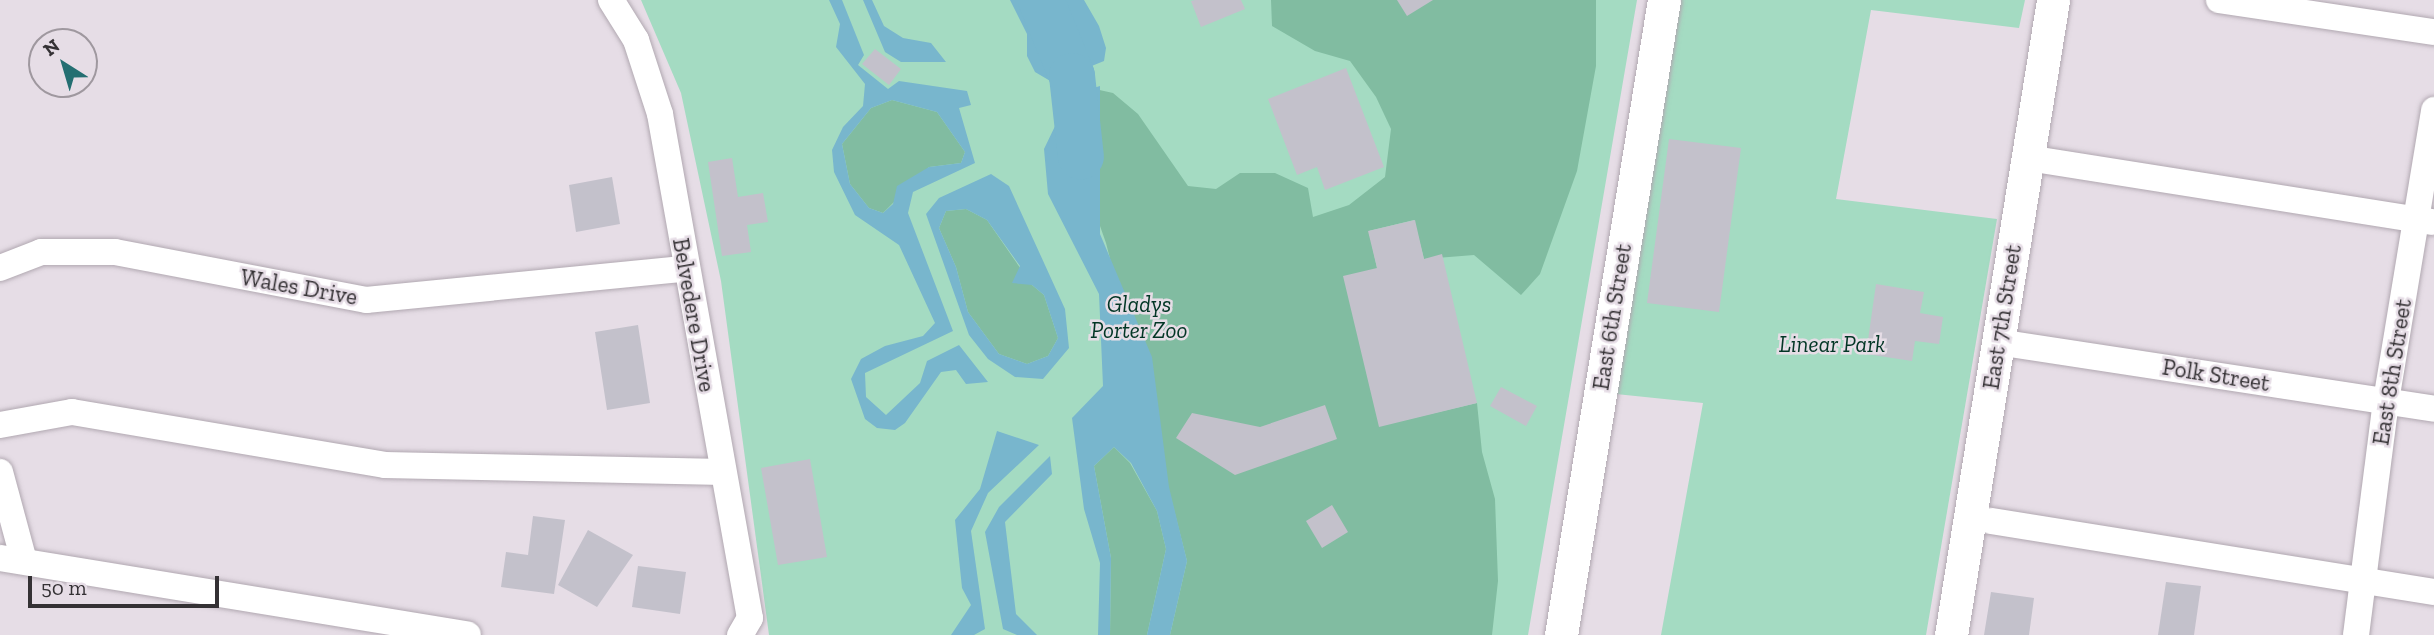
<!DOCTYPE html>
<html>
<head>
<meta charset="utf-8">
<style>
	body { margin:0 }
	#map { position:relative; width:2434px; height:635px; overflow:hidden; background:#e6dde6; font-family:"Zilla Slab",serif }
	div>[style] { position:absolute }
	.green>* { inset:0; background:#a4dbc2 }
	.forest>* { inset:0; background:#81bca1 }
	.water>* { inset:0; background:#78b6cd }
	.river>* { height:46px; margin:-23px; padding:0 23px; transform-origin:23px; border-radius:23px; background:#78b6cd }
	.building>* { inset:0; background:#c3c1cb }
	.roads { filter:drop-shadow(0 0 2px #b1a8b1) drop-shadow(0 0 2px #b1a8b1) }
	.minor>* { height:26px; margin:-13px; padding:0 13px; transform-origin:13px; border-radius:13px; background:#fff }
	.major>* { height:33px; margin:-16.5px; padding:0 16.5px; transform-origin:16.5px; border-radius:16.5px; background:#fff }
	span { translate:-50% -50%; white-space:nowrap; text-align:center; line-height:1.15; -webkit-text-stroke:5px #e6dde6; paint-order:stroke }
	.street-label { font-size:23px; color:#343134 }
	.park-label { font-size:23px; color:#023625; font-style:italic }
	.north { position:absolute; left:28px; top:28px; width:70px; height:70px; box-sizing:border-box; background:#e6dde6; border:2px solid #9f989f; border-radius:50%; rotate:323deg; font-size:19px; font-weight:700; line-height:28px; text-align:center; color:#343134 }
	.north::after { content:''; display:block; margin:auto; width:24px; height:32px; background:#246f72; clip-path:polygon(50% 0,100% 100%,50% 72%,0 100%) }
	.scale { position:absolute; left:28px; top:576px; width:191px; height:32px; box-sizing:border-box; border:4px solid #343134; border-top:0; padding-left:9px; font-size:21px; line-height:24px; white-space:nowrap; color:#343134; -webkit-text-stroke:5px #e6dde6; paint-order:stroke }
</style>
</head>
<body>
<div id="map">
	<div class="green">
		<i style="clip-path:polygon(641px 0,1637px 0,1528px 635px,769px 635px,721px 281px,681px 93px)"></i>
		<i style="clip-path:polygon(1681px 0,2025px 0,2019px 28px,1871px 10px,1836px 199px,1997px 219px,1926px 635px,1661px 635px,1703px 403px,1616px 394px)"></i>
	</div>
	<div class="forest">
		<i style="clip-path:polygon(1271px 0,1596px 0,1596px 66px,1577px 171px,1540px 274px,1521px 295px,1474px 255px,1424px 259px,1414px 220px,1369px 231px,1377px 268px,1379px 426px,1477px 403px,1482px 452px,1495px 499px,1498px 581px,1492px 635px,1170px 635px,1187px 561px,1106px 243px,1087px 189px,1057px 144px,1062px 105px,1095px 89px,1113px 93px,1138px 114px,1188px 186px,1216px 189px,1240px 173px,1275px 173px,1308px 188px,1313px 217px,1349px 205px,1385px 177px,1391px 129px,1376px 97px,1350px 61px,1315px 51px,1272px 26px)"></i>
		<i style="clip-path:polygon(892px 100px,937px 112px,965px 152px,961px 163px,929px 167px,883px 213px,869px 208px,850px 184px,842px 144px,871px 108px)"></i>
		<i style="clip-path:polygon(966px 209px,987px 220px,1032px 285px,1044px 295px,1058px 338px,1048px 356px,1027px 364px,999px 354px,968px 312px,956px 267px,939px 228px,946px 211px)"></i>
		<i style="clip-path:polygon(1114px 447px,1130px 463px,1157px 511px,1166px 549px,1147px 635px,1110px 635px,1111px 558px,1094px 466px)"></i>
	</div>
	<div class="water">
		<i style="clip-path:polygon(evenodd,829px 0,842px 0,864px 55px,858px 65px,888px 89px,899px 81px,967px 91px,971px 105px,959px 108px,975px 163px,913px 192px,908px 213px,953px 331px,865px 373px,866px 397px,886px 415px,920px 383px,927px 361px,959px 345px,988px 382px,966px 384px,956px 370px,941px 372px,905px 423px,895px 430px,877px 428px,865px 419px,851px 379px,861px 359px,885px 346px,923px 336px,935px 323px,899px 245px,855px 215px,834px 172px,832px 150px,843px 127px,863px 106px,865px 84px,836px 47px,840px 24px,829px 0,892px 100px,937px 112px,965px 152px,961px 163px,929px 167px,897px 186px,893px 204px,883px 213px,869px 208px,850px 184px,842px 144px,871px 108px,892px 100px)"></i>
		<i style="clip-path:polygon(863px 0,872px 0,884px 26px,903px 38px,931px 43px,946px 62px,901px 62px,885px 52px)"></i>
		<i style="clip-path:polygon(1010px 0,1084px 0,1099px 26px,1106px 48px,1104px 61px,1052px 82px,1035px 72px,1027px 56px,1027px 34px)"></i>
		<i style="clip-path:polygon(1100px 86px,1100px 234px,1152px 357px,1169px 487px,1187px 561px,1170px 635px,1147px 635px,1166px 549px,1157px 511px,1131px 463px,1114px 447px,1094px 466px,1111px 558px,1110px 635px,1098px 635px,1100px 563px,1084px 509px,1072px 418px,1103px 386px,1099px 294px,1048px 194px,1044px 149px,1070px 95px)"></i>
		<i style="clip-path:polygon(evenodd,991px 174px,1009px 186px,1065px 309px,1069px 348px,1043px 379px,1015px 377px,988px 359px,969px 335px,926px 214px,939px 198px,991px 174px,966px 209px,987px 220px,1020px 266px,1012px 283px,1032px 285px,1044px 295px,1058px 338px,1048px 356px,1027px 364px,999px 354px,968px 312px,956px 267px,939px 228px,946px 211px,966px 209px)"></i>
		<i style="clip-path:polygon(997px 431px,1039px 445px,988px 493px,971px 531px,985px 629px,974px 635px,951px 635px,971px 605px,962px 588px,955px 520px,980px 489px)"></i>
		<i style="clip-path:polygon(1050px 456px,1052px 474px,1005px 522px,1016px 614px,1037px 635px,1017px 635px,1003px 629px,985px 532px,999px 507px)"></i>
	</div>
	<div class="river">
		<i style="left:1041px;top:0;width:82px;rotate:67.8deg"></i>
		<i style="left:1072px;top:76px;width:81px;rotate:83.7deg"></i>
	</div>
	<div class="building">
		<i style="clip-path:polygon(1195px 0,1241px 0,1245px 9px,1201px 27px,1191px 1px)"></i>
		<i style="clip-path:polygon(1397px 0,1433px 0,1407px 16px)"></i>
		<i style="clip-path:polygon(875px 49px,901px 69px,889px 85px,862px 64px)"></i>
		<i style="clip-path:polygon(1346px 68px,1384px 167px,1325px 190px,1317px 167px,1297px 175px,1268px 99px)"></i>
		<i style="clip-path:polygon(1669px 139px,1741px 148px,1719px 312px,1647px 303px)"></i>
		<i style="clip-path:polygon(732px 158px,738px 197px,763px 193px,768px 222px,747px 225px,751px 252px,722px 256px,708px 162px)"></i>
		<i style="clip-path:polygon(612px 177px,620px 224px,576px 232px,569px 185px)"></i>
		<i style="clip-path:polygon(1415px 220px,1424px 259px,1442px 254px,1477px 403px,1379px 427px,1343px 276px,1377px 268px,1368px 231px)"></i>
		<i style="clip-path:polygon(1876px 284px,1924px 292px,1920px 313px,1943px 317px,1939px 344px,1915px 341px,1912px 361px,1866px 354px)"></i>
		<i style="clip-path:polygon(638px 325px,650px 403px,607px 410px,595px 332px)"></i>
		<i style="clip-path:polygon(1501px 387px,1537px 406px,1526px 426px,1490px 406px)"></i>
		<i style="clip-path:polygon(1325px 405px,1337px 439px,1235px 475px,1176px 438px,1192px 413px,1260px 427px)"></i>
		<i style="clip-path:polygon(810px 459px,827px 557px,778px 565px,761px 468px)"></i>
		<i style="clip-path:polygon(1332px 505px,1348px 532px,1322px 548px,1306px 521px)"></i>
		<i style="clip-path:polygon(533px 516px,565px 520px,554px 594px,501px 587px,506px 552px,528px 555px)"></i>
		<i style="clip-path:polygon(588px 530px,633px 555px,597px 607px,558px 585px)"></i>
		<i style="clip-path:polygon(638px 566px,686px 572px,680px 614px,632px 607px)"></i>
		<i style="clip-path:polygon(2166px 582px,2201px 586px,2194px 635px,2158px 635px)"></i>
		<i style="clip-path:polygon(1991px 592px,2034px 598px,2029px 635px,1984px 635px)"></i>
	</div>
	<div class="roads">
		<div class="minor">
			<i style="left:611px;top:0;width:47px;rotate:58deg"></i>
			<i style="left:636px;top:40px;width:78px;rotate:72deg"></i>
			<i style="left:660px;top:114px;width:512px;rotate:79.88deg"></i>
			<i style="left:750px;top:618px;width:20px;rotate:120deg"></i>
			<i style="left:2219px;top:0;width:217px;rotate:8.5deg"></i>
			<i style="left:2028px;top:158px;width:409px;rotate:9deg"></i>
			<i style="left:0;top:268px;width:44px;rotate:-21.3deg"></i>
			<i style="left:41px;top:252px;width:74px"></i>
			<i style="left:115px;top:252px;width:256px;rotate:10.8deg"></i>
			<i style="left:366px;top:300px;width:321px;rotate:-5.6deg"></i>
			<i style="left:1998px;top:342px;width:441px;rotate:8.7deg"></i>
			<i style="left:0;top:425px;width:73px;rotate:-10.2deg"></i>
			<i style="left:72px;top:412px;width:317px;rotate:9.6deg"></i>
			<i style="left:385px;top:465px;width:338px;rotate:1.2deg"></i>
			<i style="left:0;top:472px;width:92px;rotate:74.9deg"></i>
			<i style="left:1991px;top:521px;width:449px;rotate:9.1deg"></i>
			<i style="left:0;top:558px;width:474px;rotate:9.3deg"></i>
			<i style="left:2356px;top:635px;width:236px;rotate:-82.7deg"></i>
			<i style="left:2386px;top:401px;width:295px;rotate:-80.6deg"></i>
		</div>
		<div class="major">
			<i style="left:1561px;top:635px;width:643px;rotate:-80.79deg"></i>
			<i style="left:1951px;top:635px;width:643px;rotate:-80.87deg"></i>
		</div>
	</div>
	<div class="street-label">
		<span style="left:299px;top:287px;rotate:10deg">Wales Drive</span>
		<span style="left:694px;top:315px;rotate:80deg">Belvedere Drive</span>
		<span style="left:1612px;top:317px;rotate:-81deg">East 6th Street</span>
		<span style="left:2002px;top:317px;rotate:-81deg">East 7th Street</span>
		<span style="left:2392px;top:372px;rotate:-81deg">East 8th Street</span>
		<span style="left:2216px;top:375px;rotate:9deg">Polk Street</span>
	</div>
	<div class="park-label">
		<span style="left:1139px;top:317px">Gladys<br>Porter Zoo</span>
		<span style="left:1832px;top:344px">Linear Park</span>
	</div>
	<div class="north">N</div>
	<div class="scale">50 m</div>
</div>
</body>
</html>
